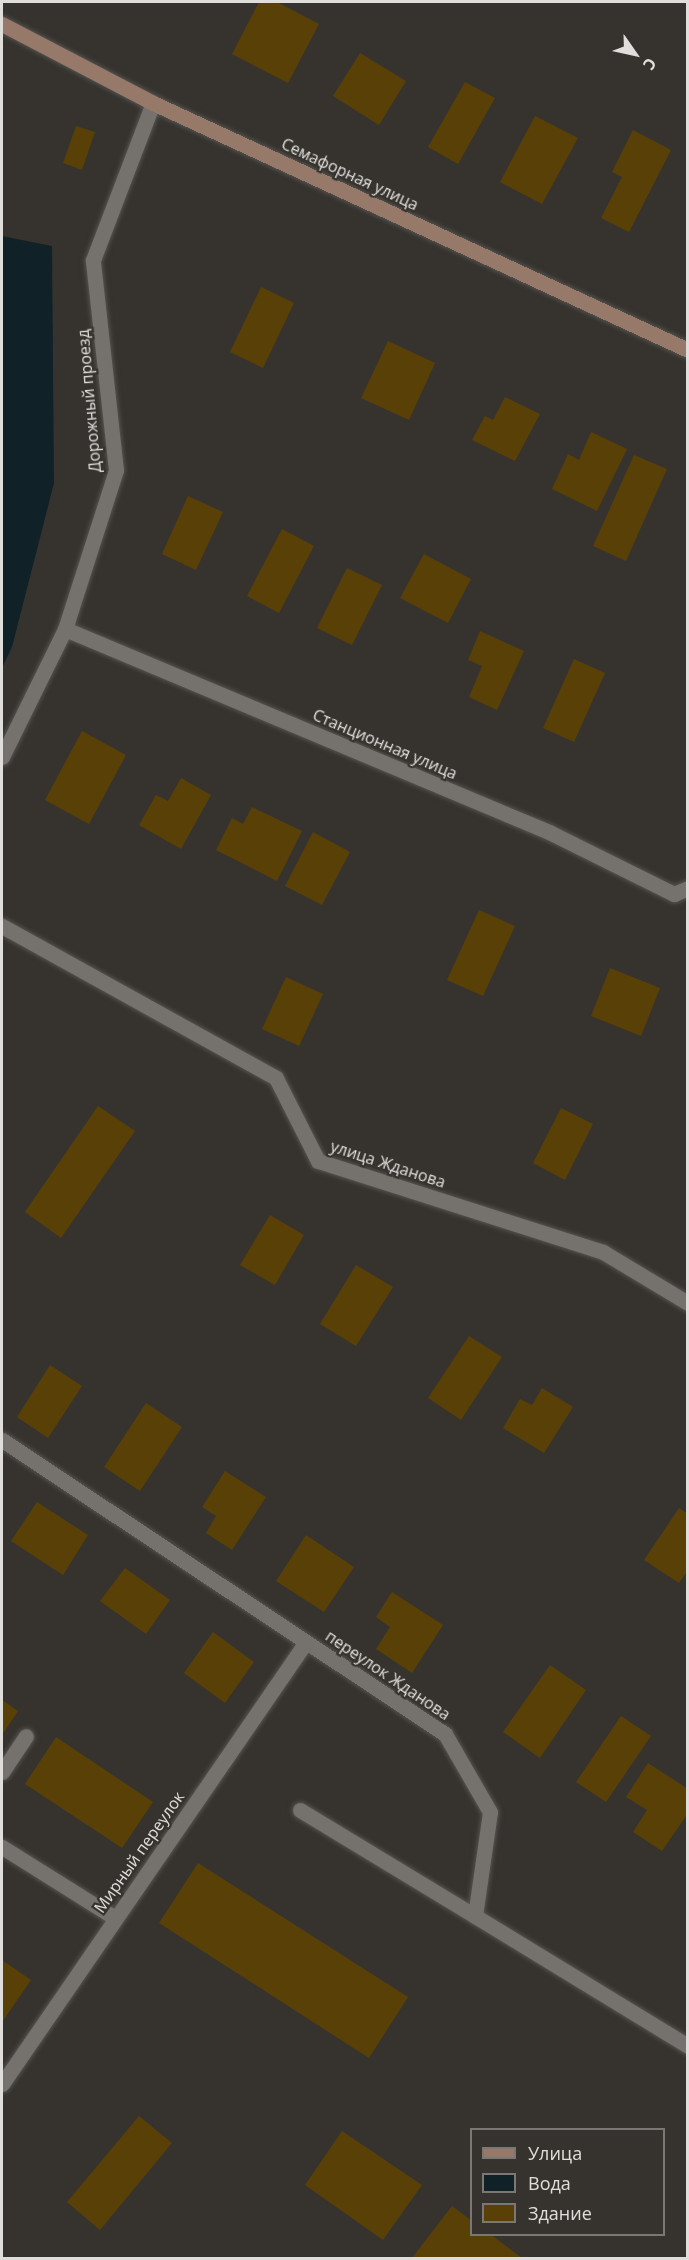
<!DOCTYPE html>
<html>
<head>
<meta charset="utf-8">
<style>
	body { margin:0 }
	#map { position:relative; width:689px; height:2260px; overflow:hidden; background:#36332f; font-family:"Open Sans",sans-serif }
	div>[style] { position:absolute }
	.water>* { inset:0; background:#112128 }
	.building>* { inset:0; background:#594007 }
	.roads { filter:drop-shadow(0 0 2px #54524e) drop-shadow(0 0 2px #54524e) }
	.lane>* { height:15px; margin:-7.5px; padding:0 7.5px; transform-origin:7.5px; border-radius:7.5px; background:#75726d }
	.street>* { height:15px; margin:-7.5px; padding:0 7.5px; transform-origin:7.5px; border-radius:7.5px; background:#75726d }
	.secondary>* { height:15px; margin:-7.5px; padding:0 7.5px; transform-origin:7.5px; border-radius:7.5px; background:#97796a }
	span { translate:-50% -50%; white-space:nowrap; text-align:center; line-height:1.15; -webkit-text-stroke:4.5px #36332f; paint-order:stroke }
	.street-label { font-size:16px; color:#e0dedb }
	.frame { position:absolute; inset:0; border:3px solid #e0dedb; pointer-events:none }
	.legend { position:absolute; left:470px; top:2128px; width:195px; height:108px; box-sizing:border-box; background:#36332f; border:2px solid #7a7774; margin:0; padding:8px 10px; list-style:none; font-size:18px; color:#e0dedb }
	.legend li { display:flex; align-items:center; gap:12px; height:30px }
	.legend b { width:30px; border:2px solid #7a7774 }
	.north { position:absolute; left:605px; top:24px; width:60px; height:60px; -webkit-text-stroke:4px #36332f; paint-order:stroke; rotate:124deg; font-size:16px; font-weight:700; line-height:24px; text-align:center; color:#e0dedb }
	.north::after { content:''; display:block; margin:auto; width:21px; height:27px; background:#e0dedb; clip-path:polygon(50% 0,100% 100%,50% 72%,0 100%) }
</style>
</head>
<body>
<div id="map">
	<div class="water">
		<i style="clip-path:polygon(2px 236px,52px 246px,54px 483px,12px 647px,2px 668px)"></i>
	</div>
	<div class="building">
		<i style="clip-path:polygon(259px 2px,277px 2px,319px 24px,288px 83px,232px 54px)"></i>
		<i style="clip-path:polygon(360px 53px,406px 81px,379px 125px,333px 96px)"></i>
		<i style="clip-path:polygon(465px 82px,495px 98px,458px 164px,428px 147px)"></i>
		<i style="clip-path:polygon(535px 116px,578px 138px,542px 204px,500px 182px)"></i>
		<i style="clip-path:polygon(76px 126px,95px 132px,82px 170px,63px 163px)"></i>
		<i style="clip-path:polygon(633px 130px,671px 150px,629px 232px,601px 218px,622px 177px,612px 172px)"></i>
		<i style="clip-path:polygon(261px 287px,294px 303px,263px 368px,230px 352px)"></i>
		<i style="clip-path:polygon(388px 341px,435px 363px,409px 420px,361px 398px)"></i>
		<i style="clip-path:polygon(505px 397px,540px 414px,515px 461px,472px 440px,485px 416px,493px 420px)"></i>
		<i style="clip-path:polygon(591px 432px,627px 449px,597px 511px,552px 489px,568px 454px,579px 460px)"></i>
		<i style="clip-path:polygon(634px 455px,667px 469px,626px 561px,593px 546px)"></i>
		<i style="clip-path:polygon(188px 496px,223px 512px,196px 570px,162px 554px)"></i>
		<i style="clip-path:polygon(282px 529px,314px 546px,279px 613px,247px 596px)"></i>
		<i style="clip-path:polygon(424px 554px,471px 579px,448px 623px,400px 598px)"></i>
		<i style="clip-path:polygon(347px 568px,382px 585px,352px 645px,317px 628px)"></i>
		<i style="clip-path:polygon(480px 631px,524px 651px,497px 710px,469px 697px,482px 666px,468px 660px)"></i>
		<i style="clip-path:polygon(574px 659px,605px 673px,574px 742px,543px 728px)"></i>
		<i style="clip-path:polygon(82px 731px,126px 755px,89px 824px,45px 800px)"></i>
		<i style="clip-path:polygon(181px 778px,211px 795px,181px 849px,139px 825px,156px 795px,168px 801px)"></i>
		<i style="clip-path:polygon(252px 807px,302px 831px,277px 881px,216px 850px,232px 818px,243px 824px)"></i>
		<i style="clip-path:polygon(313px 832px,350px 852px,322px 905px,285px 886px)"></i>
		<i style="clip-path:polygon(479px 910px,515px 926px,483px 996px,447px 980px)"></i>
		<i style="clip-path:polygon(610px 968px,660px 988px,641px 1036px,591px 1016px)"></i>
		<i style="clip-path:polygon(286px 977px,323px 994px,299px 1046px,262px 1029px)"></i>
		<i style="clip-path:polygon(98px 1106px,135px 1131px,61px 1238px,25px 1212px)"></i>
		<i style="clip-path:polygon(561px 1108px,593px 1124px,565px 1180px,533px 1163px)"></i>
		<i style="clip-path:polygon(270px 1215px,304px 1235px,275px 1285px,240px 1265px)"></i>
		<i style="clip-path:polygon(356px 1265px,393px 1287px,356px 1346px,320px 1324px)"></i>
		<i style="clip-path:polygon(469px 1336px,502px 1357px,461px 1420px,428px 1398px)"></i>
		<i style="clip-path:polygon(50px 1365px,82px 1386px,48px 1438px,17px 1417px)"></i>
		<i style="clip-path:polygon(542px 1388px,573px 1407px,544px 1453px,503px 1428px,520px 1399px,532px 1405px)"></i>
		<i style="clip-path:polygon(146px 1403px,182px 1427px,140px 1491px,104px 1467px)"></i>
		<i style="clip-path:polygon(225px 1471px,266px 1497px,232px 1550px,206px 1533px,216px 1516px,202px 1507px)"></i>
		<i style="clip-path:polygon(37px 1502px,88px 1535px,63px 1575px,11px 1541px)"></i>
		<i style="clip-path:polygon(679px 1508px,688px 1514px,688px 1570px,679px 1583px,644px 1560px)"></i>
		<i style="clip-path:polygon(306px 1535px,354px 1567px,324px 1612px,276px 1581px)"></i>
		<i style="clip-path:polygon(125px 1568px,170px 1600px,146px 1634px,100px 1601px)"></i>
		<i style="clip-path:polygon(392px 1592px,443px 1625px,412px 1673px,376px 1649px,390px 1627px,376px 1617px)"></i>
		<i style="clip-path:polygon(213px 1632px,254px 1662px,225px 1703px,184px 1673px)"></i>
		<i style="clip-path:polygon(550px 1665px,586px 1690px,540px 1758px,503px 1732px)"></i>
		<i style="clip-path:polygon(2px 1700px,18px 1711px,2px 1735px)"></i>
		<i style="clip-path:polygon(621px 1716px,651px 1736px,606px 1802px,576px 1782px)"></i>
		<i style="clip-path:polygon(56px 1737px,153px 1802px,122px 1848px,25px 1784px)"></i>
		<i style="clip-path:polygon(648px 1763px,688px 1789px,688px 1813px,662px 1851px,633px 1832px,647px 1810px,626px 1797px)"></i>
		<i style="clip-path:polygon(198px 1863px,408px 1997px,369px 2058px,159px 1923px)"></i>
		<i style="clip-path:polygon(2px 1960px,31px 1980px,2px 2022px)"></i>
		<i style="clip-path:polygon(139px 2116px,172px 2143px,100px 2230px,67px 2202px)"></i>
		<i style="clip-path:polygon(342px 2131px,422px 2185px,383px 2240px,305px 2185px)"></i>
		<i style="clip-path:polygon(452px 2206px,472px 2221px,472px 2234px,490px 2234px,522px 2258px,412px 2258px)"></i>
	</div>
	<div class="roads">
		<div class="lane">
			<i style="left:300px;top:1810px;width:205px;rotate:31.2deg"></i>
		</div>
		<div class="street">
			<i style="left:65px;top:629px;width:525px;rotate:22.75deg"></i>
			<i style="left:549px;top:832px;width:140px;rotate:26.4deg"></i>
			<i style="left:674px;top:894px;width:15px;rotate:-23deg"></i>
			<i style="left:2px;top:757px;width:143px;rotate:-63.8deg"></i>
			<i style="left:65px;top:629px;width:167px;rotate:-72.2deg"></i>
			<i style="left:116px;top:470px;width:211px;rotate:-96.3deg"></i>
			<i style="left:93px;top:260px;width:168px;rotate:-69.1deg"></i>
			<i style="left:2px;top:926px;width:313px;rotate:29deg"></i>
			<i style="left:276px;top:1078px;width:93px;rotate:63.2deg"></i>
			<i style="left:318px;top:1161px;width:299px;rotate:17.7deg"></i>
			<i style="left:603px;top:1252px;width:99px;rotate:31deg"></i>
			<i style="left:2px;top:1440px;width:532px;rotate:33.57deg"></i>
			<i style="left:445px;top:1734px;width:90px;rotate:60deg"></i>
			<i style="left:490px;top:1812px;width:105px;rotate:98.2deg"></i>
			<i style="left:475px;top:1916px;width:250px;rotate:31.4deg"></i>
			<i style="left:2px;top:1772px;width:43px;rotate:-56.3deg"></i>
			<i style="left:2px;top:1847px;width:133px;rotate:32.1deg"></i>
			<i style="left:2px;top:2084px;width:536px;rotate:-55.48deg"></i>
		</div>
		<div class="secondary">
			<i style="left:2px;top:24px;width:170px;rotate:27.6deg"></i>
			<i style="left:153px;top:103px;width:589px;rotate:24.78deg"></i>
		</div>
	</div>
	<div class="street-label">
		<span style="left:350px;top:174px;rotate:25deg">Семафорная улица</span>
		<span style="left:89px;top:401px;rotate:-95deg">Дорожный проезд</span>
		<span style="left:385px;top:744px;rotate:23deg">Станционная улица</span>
		<span style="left:388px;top:1164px;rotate:18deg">улица Жданова</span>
		<span style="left:388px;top:1675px;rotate:34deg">переулок Жданова</span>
		<span style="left:139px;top:1852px;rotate:-55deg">Мирный переулок</span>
	</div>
	<div class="frame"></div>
	<ul class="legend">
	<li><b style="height:8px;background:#97796a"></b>Улица</li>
	<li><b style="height:16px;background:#112128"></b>Вода</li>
	<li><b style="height:16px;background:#594007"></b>Здание</li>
	</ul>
	<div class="north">С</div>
</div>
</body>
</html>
